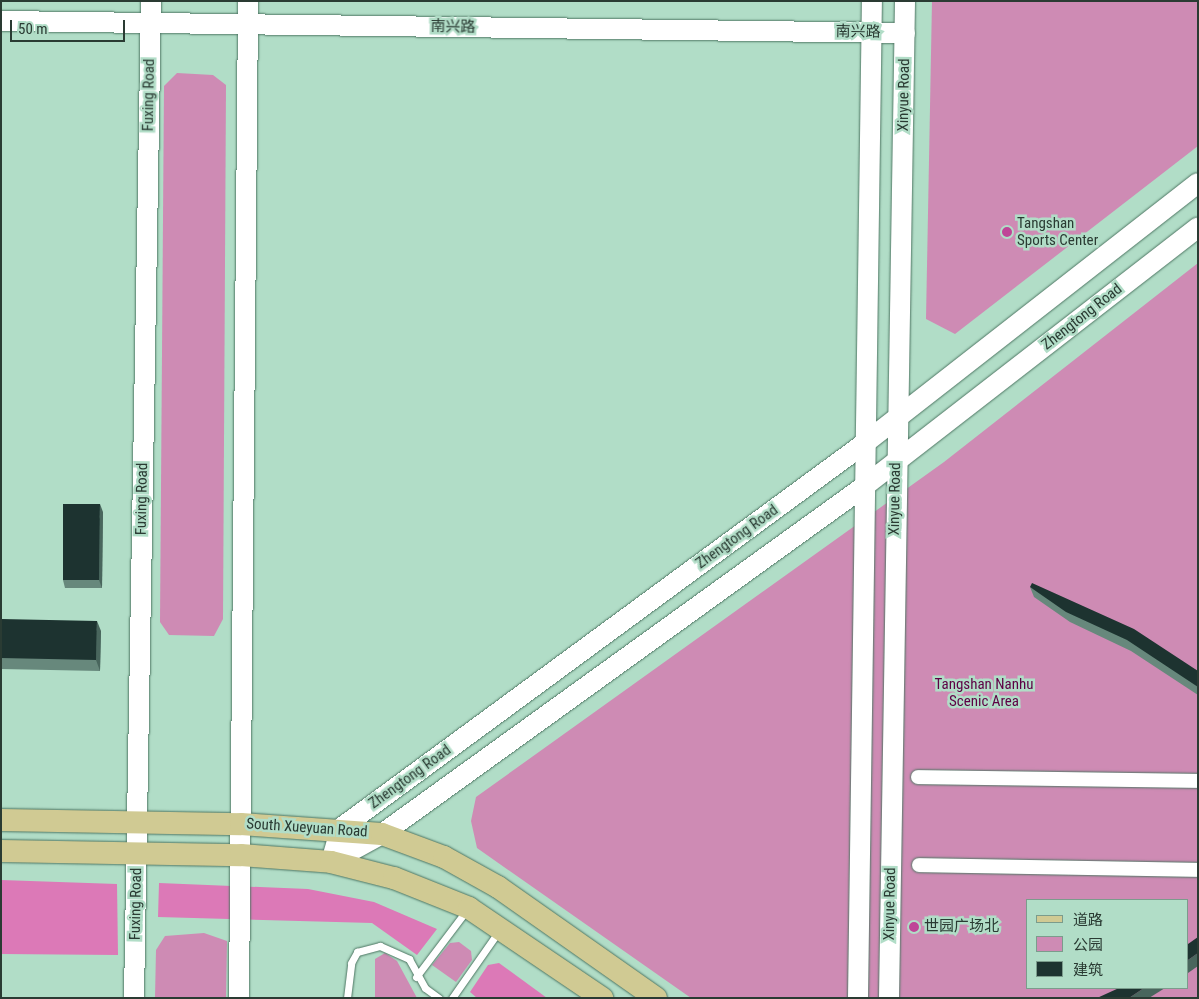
<!DOCTYPE html>
<html>
<head>
<meta charset="utf-8">
<style>
	body { margin:0 }
	#map { position:relative; width:1199px; height:999px; overflow:hidden; background:#b1ddc7; font-family:"Roboto Condensed","Noto Sans SC",sans-serif }
	div>[style] { position:absolute }
	.green>* { inset:0; background:#ce8bb4 }
	.forest>* { inset:0; background:#dc79b7 }
	.roads { filter:drop-shadow(0 0 1px #4e7663) drop-shadow(0 0 1px #4e7663) }
	.lane>* { height:7px; margin:-3.5px; padding:0 3.5px; transform-origin:3.5px; border-radius:3.5px; background:#fff }
	.street>* { height:14px; margin:-7px; padding:0 7px; transform-origin:7px; border-radius:7px; background:#fff }
	.secondary>* { height:20px; margin:-10px; padding:0 10px; transform-origin:10px; border-radius:10px; background:#fff }
	.primary>* { height:22px; margin:-11px; padding:0 11px; transform-origin:11px; border-radius:11px; background:#d0ca93 }
	.wall>* { inset:0; background:#67887c }
	.shaded-wall>* { inset:0; background:#49665d }
	.building>* { inset:0; background:#1d3330 }
	.dots>* { width:14px; height:14px; translate:-50% -50%; box-sizing:border-box; border:2px solid #b1ddc7; border-radius:50% }
	span { translate:-50% -50%; white-space:nowrap; text-align:center; line-height:1.15; -webkit-text-stroke:5px #b1ddc7; paint-order:stroke }
	.street-label { font-size:15px; color:#2a3b33 }
	.poi-label { font-size:15px; color:#2a3b33 }
	.left { translate:0 -50%; text-align:left }
	.park-label { font-size:15px; color:#5d0044 }
	.frame { position:absolute; inset:0; border:2px solid #2a3b33; pointer-events:none }
	.legend { position:absolute; left:1026px; top:899px; width:162px; height:90px; box-sizing:border-box; background:#b1ddc7; border:1px solid #7b9c8c; margin:0; padding:6px 9px; list-style:none; font-size:15px; color:#2a3b33 }
	.legend li { display:flex; align-items:center; gap:10px; height:25px }
	.legend b { width:25px; border:1px solid #7b9c8c }
	.scale { position:absolute; left:10px; top:20px; width:115px; height:22px; box-sizing:border-box; border:2px solid #2a3b33; border-top:0; padding-left:6px; font-size:15px; line-height:18px; white-space:nowrap; color:#2a3b33; -webkit-text-stroke:4px #b1ddc7; paint-order:stroke }
</style>
</head>
<body>
<div id="map">
	<div class="green">
		<i style="clip-path:polygon(932px 1px,1198px 1px,1198px 146px,955px 334px,926px 319px)"></i>
		<i style="clip-path:polygon(177px 73px,213px 75px,226px 85px,223px 619px,214px 636px,169px 635px,160px 622px,164px 86px)"></i>
		<i style="clip-path:polygon(evenodd,1198px 263px,1198px 998px,691px 998px,477px 848px,471px 821px,476px 797px,944px 462px,1198px 263px,1028px 900px,1188px 900px,1188px 988px,1028px 988px,1028px 900px)"></i>
		<i style="clip-path:polygon(204px 933px,227px 941px,226px 998px,155px 998px,156px 950px,165px 936px)"></i>
		<i style="clip-path:polygon(459px 942px,471px 951px,472px 960px,456px 982px,432px 965px,450px 943px)"></i>
		<i style="clip-path:polygon(385px 953px,397px 961px,417px 998px,375px 998px,375px 959px)"></i>
	</div>
	<div class="forest">
		<i style="clip-path:polygon(1px 880px,117px 884px,118px 955px,1px 954px)"></i>
		<i style="clip-path:polygon(159px 883px,308px 889px,374px 902px,437px 929px,417px 955px,372px 923px,158px 917px)"></i>
		<i style="clip-path:polygon(499px 963px,547px 998px,477px 998px,470px 992px,488px 965px)"></i>
	</div>
	<div class="roads">
		<div class="lane">
			<i style="left:416px;top:977px;width:83px;rotate:-52.9deg"></i>
			<i style="left:347px;top:998px;width:35px;rotate:-83deg"></i>
			<i style="left:351px;top:963px;width:13px;rotate:-61deg"></i>
			<i style="left:357px;top:952px;width:24px;rotate:-15deg"></i>
			<i style="left:380px;top:946px;width:32px;rotate:24deg"></i>
			<i style="left:409px;top:959px;width:33px;rotate:61deg"></i>
			<i style="left:425px;top:988px;width:17px;rotate:36deg"></i>
			<i style="left:452px;top:998px;width:82px;rotate:-55deg"></i>
		</div>
		<div class="street">
			<i style="left:918px;top:777px;width:280px;rotate:0.8deg"></i>
			<i style="left:919px;top:865px;width:279px;rotate:1deg"></i>
		</div>
		<div class="secondary">
			<i style="left:1px;top:21px;width:904px;rotate:0.76deg"></i>
			<i style="left:331px;top:862px;width:35px;rotate:-74deg"></i>
			<i style="left:341px;top:828px;width:650px;rotate:-36.31deg"></i>
			<i style="left:865px;top:443px;width:422px;rotate:-38deg"></i>
			<i style="left:331px;top:862px;width:58px;rotate:-28.8deg"></i>
			<i style="left:382px;top:834px;width:592px;rotate:-35.79deg"></i>
			<i style="left:862px;top:488px;width:425px;rotate:-37.8deg"></i>
			<i style="left:134px;top:998px;width:997px;rotate:-89.02deg"></i>
			<i style="left:239px;top:998px;width:997px;rotate:-89.48deg"></i>
			<i style="left:858px;top:998px;width:997px;rotate:-89.2deg"></i>
			<i style="left:889px;top:998px;width:997px;rotate:-89.08deg"></i>
		</div>
		<div class="primary">
			<i style="left:1px;top:820px;width:240px;rotate:1deg"></i>
			<i style="left:241px;top:824px;width:141px;rotate:4.1deg"></i>
			<i style="left:382px;top:834px;width:66px;rotate:20.4deg"></i>
			<i style="left:444px;top:857px;width:62px;rotate:29.1deg"></i>
			<i style="left:498px;top:887px;width:193px;rotate:35.1deg"></i>
			<i style="left:1px;top:851px;width:240px;rotate:1deg"></i>
			<i style="left:241px;top:855px;width:90px;rotate:4.4deg"></i>
			<i style="left:331px;top:862px;width:65px;rotate:14.3deg"></i>
			<i style="left:394px;top:878px;width:81px;rotate:21.8deg"></i>
			<i style="left:469px;top:908px;width:161px;rotate:34.1deg"></i>
		</div>
	</div>
	<div class="wall">
		<i style="clip-path:polygon(103px 512px,102px 588px,65px 588px,63px 580px)"></i>
		<i style="clip-path:polygon(1030px 587px,1198px 671px,1198px 695px,1131px 651px,1070px 622px,1034px 597px)"></i>
		<i style="clip-path:polygon(1px 619px,101px 631px,100px 671px,1px 669px)"></i>
	</div>
	<div class="shaded-wall">
		<i style="clip-path:polygon(100px 504px,103px 512px,102px 588px,99px 580px)"></i>
		<i style="clip-path:polygon(97px 621px,101px 631px,100px 671px,96px 660px)"></i>
		<i style="clip-path:polygon(1198px 953px,1198px 966px,1188px 973px,1188px 960px)"></i>
		<i style="clip-path:polygon(1144px 988px,1165px 988px,1149px 998px,1129px 998px)"></i>
	</div>
	<div class="building">
		<i style="clip-path:polygon(63px 504px,100px 504px,99px 580px,63px 580px)"></i>
		<i style="clip-path:polygon(1032px 583px,1134px 629px,1198px 671px,1198px 687px,1127px 640px,1066px 612px,1030px 587px)"></i>
		<i style="clip-path:polygon(1px 619px,97px 621px,96px 660px,1px 658px)"></i>
		<i style="clip-path:polygon(1198px 937px,1198px 953px,1188px 960px,1188px 944px)"></i>
		<i style="clip-path:polygon(1119px 988px,1144px 988px,1129px 998px,1097px 998px)"></i>
	</div>
	<div class="dots">
		<i style="left:1007px;top:232px;background:#bf4597"></i>
		<i style="left:914px;top:927px;background:#bf4597"></i>
	</div>
	<div class="street-label">
		<span style="left:453px;top:27px;rotate:1deg">南兴路</span>
		<span style="left:858px;top:32px;rotate:1deg">南兴路</span>
		<span style="left:149px;top:95px;rotate:-89deg">Fuxing Road</span>
		<span style="left:904px;top:95px;rotate:-89deg">Xinyue Road</span>
		<span style="left:1082px;top:317px;rotate:-38deg">Zhengtong Road</span>
		<span style="left:142px;top:499px;rotate:-89deg">Fuxing Road</span>
		<span style="left:895px;top:499px;rotate:-89deg">Xinyue Road</span>
		<span style="left:737px;top:537px;rotate:-36deg">Zhengtong Road</span>
		<span style="left:410px;top:777px;rotate:-36deg">Zhengtong Road</span>
		<span style="left:307px;top:828px;rotate:4deg">South Xueyuan Road</span>
		<span style="left:136px;top:904px;rotate:-89deg">Fuxing Road</span>
		<span style="left:890px;top:904px;rotate:-89deg">Xinyue Road</span>
	</div>
	<div class="poi-label">
		<span class="left" style="left:1017px;top:232px">Tangshan<br>Sports Center</span>
		<span class="left" style="left:924px;top:927px">世园广场北</span>
	</div>
	<div class="park-label">
		<span style="left:984px;top:693px">Tangshan Nanhu<br>Scenic Area</span>
	</div>
	<div class="frame"></div>
	<ul class="legend">
	<li><b style="height:6px;background:#d0ca93"></b>道路</li>
	<li><b style="height:14px;background:#ce8bb4"></b>公园</li>
	<li><b style="height:14px;background:#1d3330"></b>建筑</li>
	</ul>
	<div class="scale">50 m</div>
</div>
</body>
</html>
